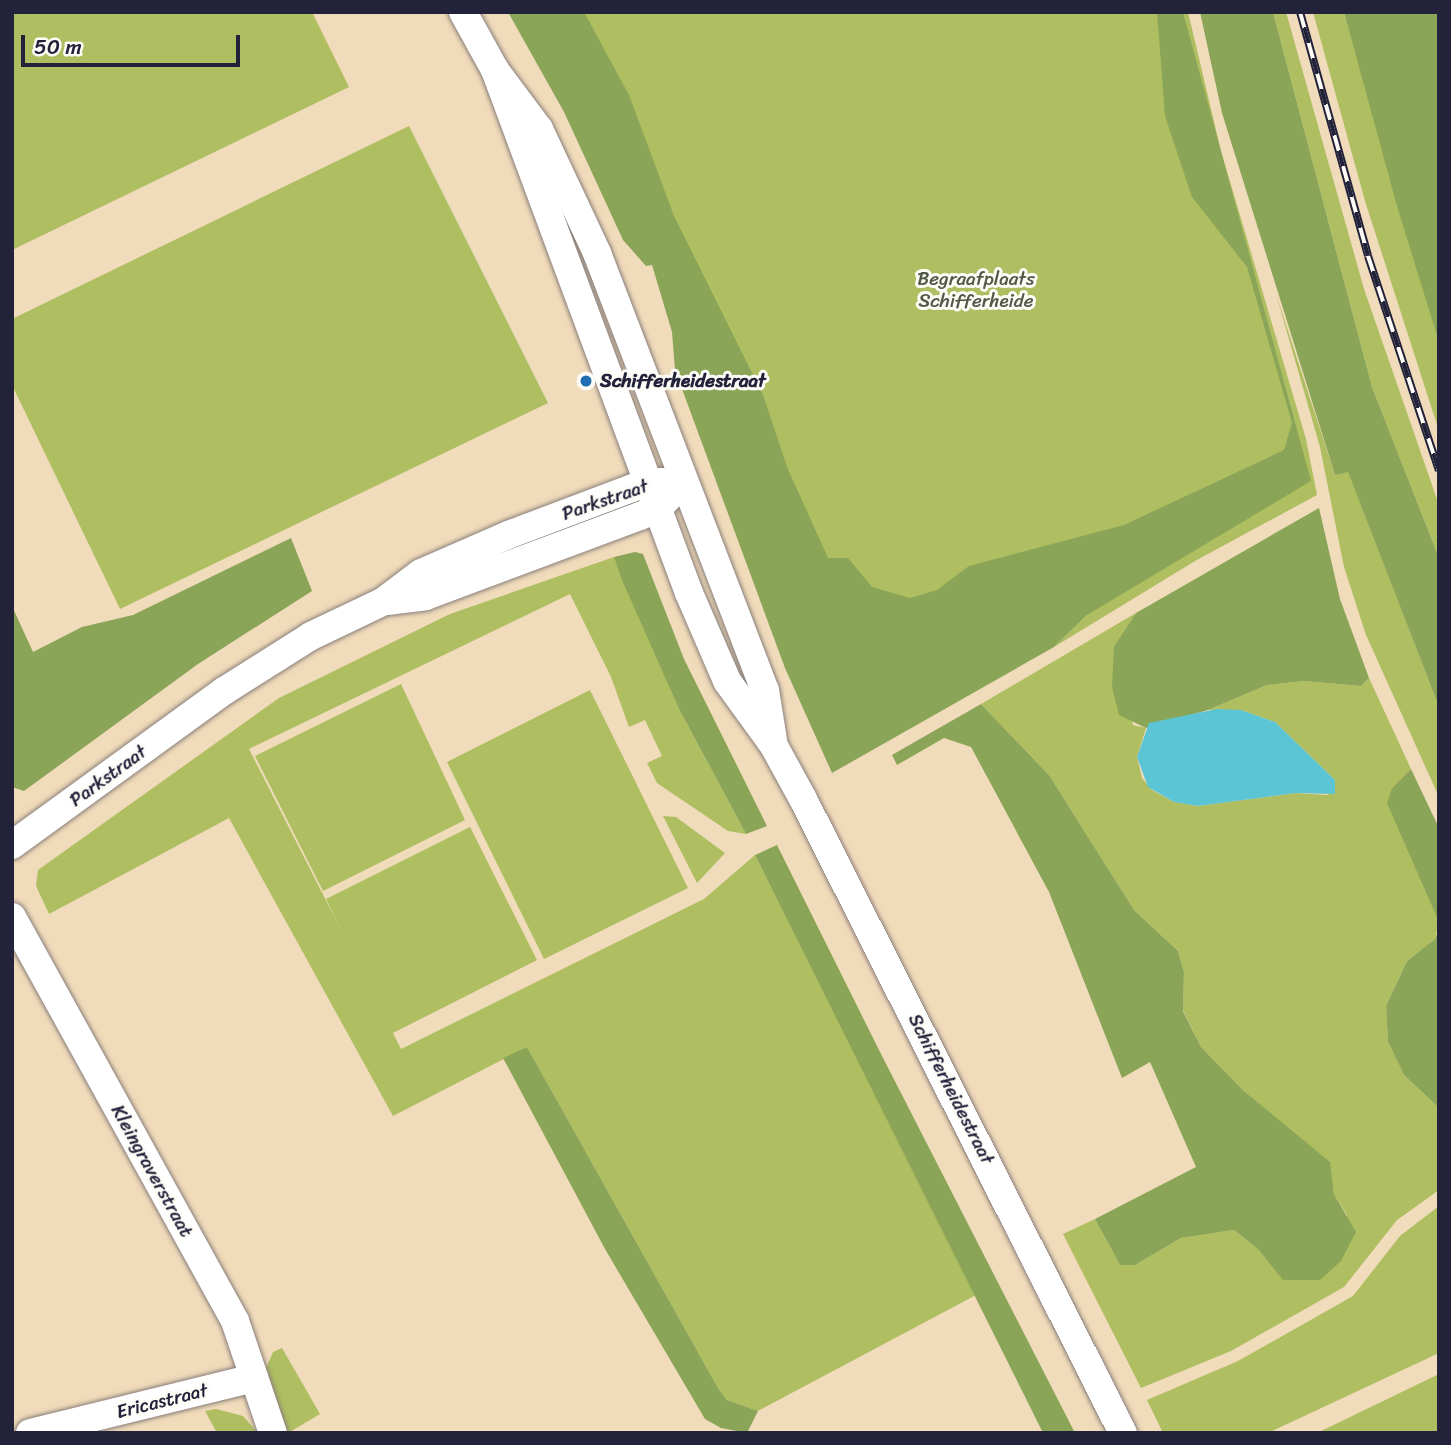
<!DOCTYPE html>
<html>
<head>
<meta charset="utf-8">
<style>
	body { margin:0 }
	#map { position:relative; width:1451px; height:1445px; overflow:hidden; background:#f0dbba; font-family:Sriracha,sans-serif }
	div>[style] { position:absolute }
	.green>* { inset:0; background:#aebe61 }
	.forest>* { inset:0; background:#8aa557 }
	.water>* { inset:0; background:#5bc5d6 }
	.roads { filter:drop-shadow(0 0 2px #897e7a) drop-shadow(0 0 2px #897e7a) }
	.minor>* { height:28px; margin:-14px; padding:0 14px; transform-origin:14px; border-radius:14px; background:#fff }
	.rail>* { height:8px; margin-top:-4px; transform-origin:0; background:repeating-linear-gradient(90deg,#fdfcf7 0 16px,#22223b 0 32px); box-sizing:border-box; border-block:2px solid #22223b }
	.dots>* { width:19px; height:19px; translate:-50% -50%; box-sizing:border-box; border:4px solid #fdfcf7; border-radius:50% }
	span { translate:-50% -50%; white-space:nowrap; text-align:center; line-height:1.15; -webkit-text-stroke:6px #fdfcf7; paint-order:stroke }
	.park-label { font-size:19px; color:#535948 }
	.poi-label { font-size:19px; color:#22223b; font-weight:700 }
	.left { translate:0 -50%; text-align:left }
	.street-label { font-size:19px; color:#22223b }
	.frame { position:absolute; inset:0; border:14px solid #22223b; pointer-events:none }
	.scale { position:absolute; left:21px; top:35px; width:219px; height:32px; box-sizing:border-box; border:4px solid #22223b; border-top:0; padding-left:9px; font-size:21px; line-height:24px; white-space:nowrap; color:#22223b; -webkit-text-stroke:5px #fdfcf7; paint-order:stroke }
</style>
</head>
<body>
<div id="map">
	<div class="green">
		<i style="clip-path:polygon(12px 12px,312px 12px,349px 87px,12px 250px)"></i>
		<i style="clip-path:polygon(562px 12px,1188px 12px,1221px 151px,1306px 439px,1317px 495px,1195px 561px,1054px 647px,1087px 615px,889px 687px)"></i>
		<i style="clip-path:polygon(1273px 12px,1286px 12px,1364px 289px,1439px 505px,1439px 558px,1372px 387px)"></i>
		<i style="clip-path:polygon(1313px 12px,1344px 12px,1439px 342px,1439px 431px,1365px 201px)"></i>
		<i style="clip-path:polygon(409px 126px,548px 403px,120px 609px,12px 385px,12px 319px)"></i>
		<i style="clip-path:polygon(1276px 294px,1335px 475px,1348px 471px,1439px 707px,1439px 797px,1366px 635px,1344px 567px,1320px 447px)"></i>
		<i style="clip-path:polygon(614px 557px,679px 709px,746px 834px,728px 831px,657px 783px,647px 763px,662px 756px,645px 720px,629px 727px,611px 677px,570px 594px,249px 749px,341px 930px,326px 899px,470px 827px,537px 960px,393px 1033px,401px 1049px,704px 899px,755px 855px,976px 1295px,758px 1411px,727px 1400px,718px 1388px,527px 1047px,393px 1116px,229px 818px,49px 914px,36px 886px,38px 870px,279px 698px,450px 614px)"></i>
		<i style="clip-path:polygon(1136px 613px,1114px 646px,1133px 725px,1146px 728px,1137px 757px,1142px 778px,1152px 790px,1174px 802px,1198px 806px,1296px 793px,1328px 795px,1335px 780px,1275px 722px,1241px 710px,1208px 710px,1267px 685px,1304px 681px,1361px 686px,1369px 678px,1411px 769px,1392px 788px,1439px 922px,1435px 939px,1407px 961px,1386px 1006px,1388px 1042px,1404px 1075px,1439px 1108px,1439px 1190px,1397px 1220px,1344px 1287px,1231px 1351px,1141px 1388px,1063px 1234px,1095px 1219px,1120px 1265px,1135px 1265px,1181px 1238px,1234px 1230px,1258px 1249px,1284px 1280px,1320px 1280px,1347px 1215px,1334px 1194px,1329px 1162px,1244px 1091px,1201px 1047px,1183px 1010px,1184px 972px,1178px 951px,1134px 910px,1049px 775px,981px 704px)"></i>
		<i style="clip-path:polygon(401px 684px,465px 820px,323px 891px,255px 756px)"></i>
		<i style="clip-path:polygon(590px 690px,688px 888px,544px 959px,447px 762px)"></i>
		<i style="clip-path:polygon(663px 816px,676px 817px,725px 853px,697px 883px)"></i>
		<i style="clip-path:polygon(1439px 1206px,1439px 1353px,1268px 1433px,1163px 1433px,1147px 1400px,1238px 1361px,1353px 1296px,1400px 1236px)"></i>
		<i style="clip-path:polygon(282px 1348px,320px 1414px,288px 1433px,274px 1408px,264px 1373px,273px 1352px)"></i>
		<i style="clip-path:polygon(1439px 1374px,1439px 1433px,1317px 1433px)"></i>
		<i style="clip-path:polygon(216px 1409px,243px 1416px,258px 1433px,217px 1433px,205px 1411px)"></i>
	</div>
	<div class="forest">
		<i style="clip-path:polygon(508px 12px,584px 12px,629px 95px,674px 216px,763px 395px,787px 467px,828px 558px,848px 558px,872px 587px,910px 598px,937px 590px,969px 566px,1124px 525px,1284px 450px,1292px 423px,1247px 267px,1192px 197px,1165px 116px,1157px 12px,1183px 12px,1311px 481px,1087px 615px,1054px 647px,832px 773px,785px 668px,675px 370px,672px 332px,652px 265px,646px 266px,623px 240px,564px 112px)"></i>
		<i style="clip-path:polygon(1200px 12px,1273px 12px,1372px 387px,1439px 558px,1439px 707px,1348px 472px,1335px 475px,1222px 113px)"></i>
		<i style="clip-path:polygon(1344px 12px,1439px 12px,1439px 342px,1397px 206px)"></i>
		<i style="clip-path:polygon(1319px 508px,1340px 599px,1369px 678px,1361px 686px,1304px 681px,1267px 685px,1208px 710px,1146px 728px,1119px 715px,1112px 687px,1114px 646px,1136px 613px)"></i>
		<i style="clip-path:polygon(291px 538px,312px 591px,198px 664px,24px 791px,12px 787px,12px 606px,33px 652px,82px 627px,133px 615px)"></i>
		<i style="clip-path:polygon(635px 552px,643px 554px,684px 659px,767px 826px,746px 834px,679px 709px,622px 580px,614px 557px)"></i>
		<i style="clip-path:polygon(981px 704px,1049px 775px,1134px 910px,1178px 951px,1184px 972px,1183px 1011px,1201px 1047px,1244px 1091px,1330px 1162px,1334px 1194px,1356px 1232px,1341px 1261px,1320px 1280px,1283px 1280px,1258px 1249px,1234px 1230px,1181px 1238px,1135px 1265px,1120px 1265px,1095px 1219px,1196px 1167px,1150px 1062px,1122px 1078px,1049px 892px,971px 747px,944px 738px,897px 765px,892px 755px)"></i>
		<i style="clip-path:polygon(1411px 769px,1439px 828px,1439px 922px,1387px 803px,1392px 788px)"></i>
		<i style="clip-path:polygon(777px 845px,881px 1054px,1075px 1433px,1043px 1433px,755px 855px)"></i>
		<i style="clip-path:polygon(1439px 928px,1439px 1108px,1404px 1075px,1388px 1042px,1386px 1006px,1407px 961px,1435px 939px)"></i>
		<i style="clip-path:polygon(527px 1047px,718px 1388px,727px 1400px,758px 1411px,747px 1433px,721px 1428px,705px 1419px,605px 1249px,503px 1058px)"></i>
	</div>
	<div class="water">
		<i style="clip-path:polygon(1217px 709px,1241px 710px,1275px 722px,1335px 780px,1335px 794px,1296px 793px,1198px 806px,1174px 802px,1148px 787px,1137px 757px,1149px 723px)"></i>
	</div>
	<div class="roads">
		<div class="minor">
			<i style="left:463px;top:12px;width:66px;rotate:61.1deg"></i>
			<i style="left:495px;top:70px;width:74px;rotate:53.3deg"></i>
			<i style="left:539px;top:129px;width:137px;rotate:64.9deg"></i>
			<i style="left:597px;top:253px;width:468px;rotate:69deg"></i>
			<i style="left:765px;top:690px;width:51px;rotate:80.9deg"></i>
			<i style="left:495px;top:70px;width:558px;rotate:69.65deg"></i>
			<i style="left:689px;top:593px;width:96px;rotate:66.6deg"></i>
			<i style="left:727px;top:681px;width:80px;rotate:54.1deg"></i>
			<i style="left:774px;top:746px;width:60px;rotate:61.3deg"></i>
			<i style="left:803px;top:799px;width:710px;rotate:63.22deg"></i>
			<i style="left:387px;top:601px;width:39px;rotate:-7deg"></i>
			<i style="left:426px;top:596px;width:228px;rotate:-20.5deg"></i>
			<i style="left:640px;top:516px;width:18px;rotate:-22deg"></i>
			<i style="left:657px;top:509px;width:20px;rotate:-45deg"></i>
			<i style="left:12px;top:845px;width:262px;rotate:-36deg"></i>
			<i style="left:224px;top:691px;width:103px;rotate:-32.3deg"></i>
			<i style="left:311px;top:636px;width:81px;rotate:-25.6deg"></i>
			<i style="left:384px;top:601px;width:46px;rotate:-37.1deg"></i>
			<i style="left:421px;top:573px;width:95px;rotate:-23.6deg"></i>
			<i style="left:508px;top:535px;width:150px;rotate:-20.7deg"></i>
			<i style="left:648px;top:482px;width:17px"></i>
			<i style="left:12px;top:917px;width:461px;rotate:61.1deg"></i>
			<i style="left:235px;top:1321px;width:118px;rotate:71.3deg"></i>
			<i style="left:30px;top:1433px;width:231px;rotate:-13.8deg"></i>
		</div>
	</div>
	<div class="rail">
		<i style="left:1300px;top:12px;width:253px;rotate:74.4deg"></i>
		<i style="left:1368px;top:256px;width:226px;rotate:71.7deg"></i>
	</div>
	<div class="dots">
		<i style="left:586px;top:381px;background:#1f6fb2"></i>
	</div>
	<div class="park-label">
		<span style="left:976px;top:290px">Begraafplaats<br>Schifferheide</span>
	</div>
	<div class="poi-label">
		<span class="left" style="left:600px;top:381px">Schifferheidestraat</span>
	</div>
	<div class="street-label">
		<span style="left:605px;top:500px;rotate:-19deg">Parkstraat</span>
		<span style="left:108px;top:776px;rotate:-36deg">Parkstraat</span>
		<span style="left:951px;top:1089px;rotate:63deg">Schifferheidestraat</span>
		<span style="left:152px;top:1171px;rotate:61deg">Kleingraverstraat</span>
		<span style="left:162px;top:1401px;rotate:-14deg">Ericastraat</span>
	</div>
	<div class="frame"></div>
	<div class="scale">50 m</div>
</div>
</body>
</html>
